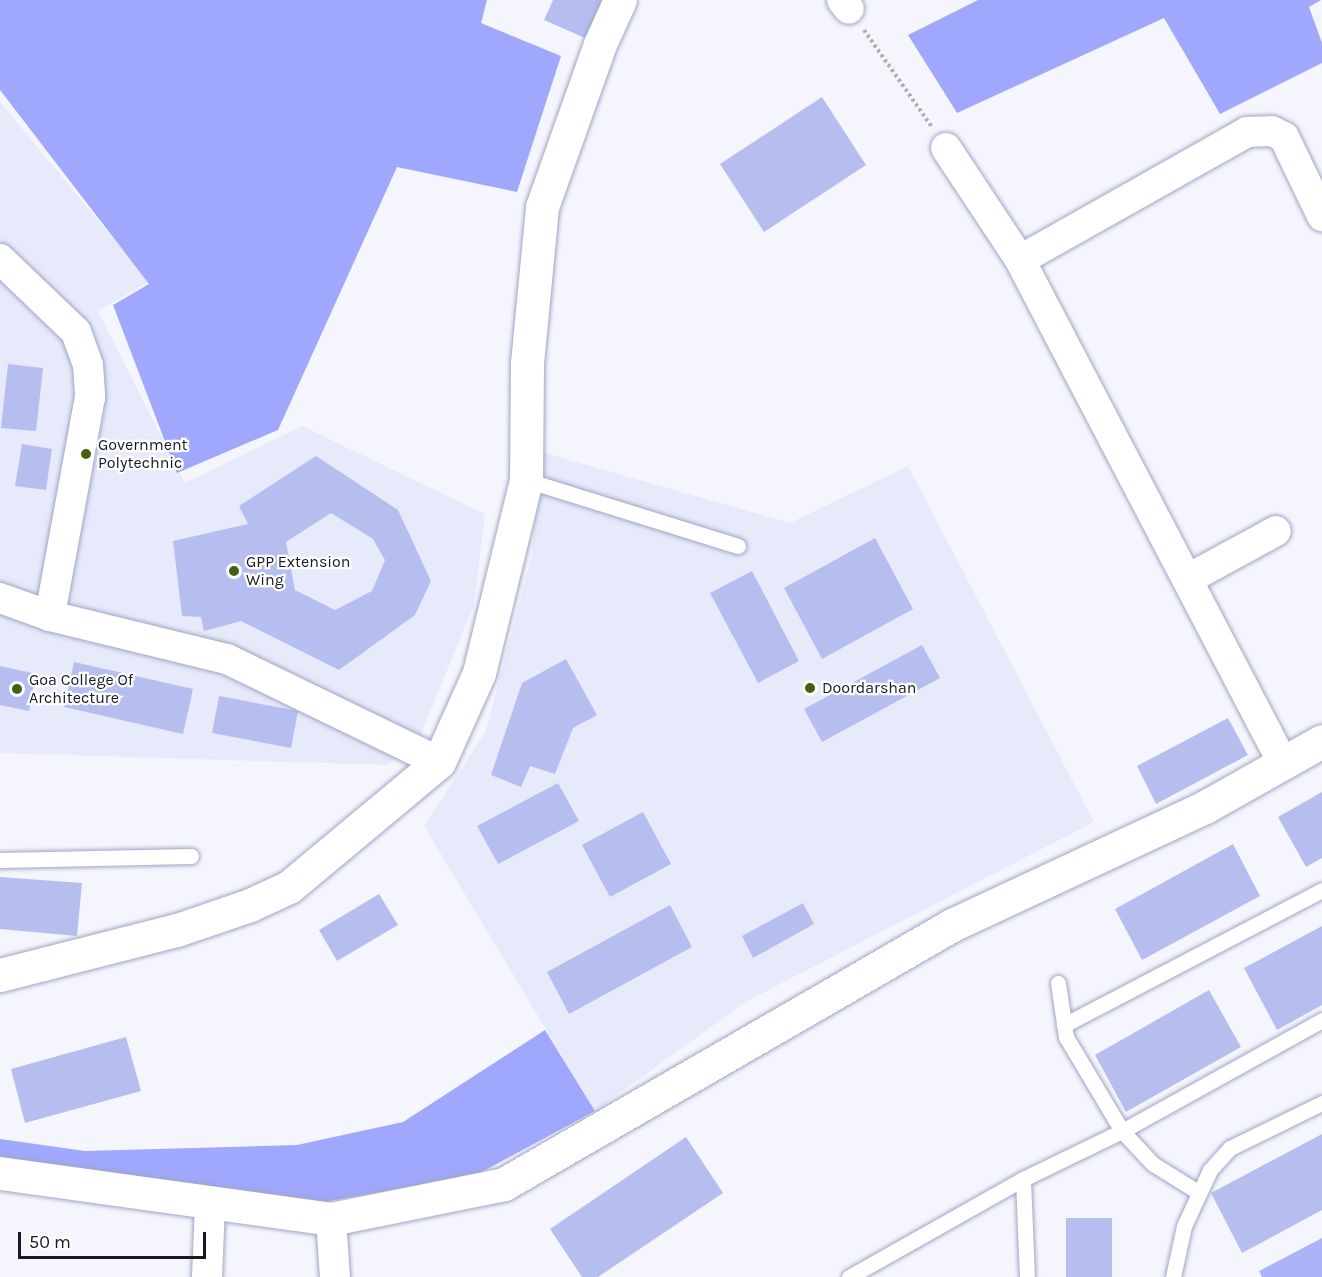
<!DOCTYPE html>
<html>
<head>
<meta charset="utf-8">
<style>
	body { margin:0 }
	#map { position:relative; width:1322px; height:1277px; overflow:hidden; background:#f5f6fd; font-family:Karla,sans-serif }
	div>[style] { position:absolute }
	.built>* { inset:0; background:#e7eafa }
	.forest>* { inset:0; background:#9fa8fc }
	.water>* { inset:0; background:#abb4f8 }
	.building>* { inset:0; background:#b6bef0 }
	.path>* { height:4px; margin-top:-2px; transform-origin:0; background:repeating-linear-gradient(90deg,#afb0b8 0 3px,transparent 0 6px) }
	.roads { filter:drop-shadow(0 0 2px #a0a5c5) drop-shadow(0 0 2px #a0a5c5) }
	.lane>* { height:15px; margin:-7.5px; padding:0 7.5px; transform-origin:7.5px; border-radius:7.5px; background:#fff }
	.street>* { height:30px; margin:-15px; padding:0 15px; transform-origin:15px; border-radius:15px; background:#fff }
	.secondary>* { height:33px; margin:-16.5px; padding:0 16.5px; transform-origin:16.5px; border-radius:16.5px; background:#fff }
	.dots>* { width:16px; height:16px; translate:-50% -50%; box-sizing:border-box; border:3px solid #fff; border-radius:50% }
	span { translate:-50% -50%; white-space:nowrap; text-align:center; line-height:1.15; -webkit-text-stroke:4.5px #fff; paint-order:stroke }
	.poi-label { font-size:16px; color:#181925 }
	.left { translate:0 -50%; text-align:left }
	.scale { position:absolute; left:18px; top:1232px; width:188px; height:27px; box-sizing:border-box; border:3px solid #181925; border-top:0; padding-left:8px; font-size:18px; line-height:21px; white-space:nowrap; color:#181925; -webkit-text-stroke:4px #fff; paint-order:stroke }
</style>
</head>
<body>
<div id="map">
	<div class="built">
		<i style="clip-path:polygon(0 102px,149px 282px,98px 311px,185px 483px,302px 426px,485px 514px,474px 605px,415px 748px,387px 765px,0 753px)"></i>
		<i style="clip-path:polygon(541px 452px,790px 523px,908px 466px,1094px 822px,747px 1001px,595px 1111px,424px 826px,486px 731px,532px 554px)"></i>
	</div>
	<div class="forest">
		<i style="clip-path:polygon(0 0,487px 0,481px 23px,561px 56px,517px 192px,397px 167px,278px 430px,177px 473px,113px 305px,149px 284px,0 90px)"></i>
		<i style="clip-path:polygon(978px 0,1321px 0,1309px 7px,1322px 43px,1322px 63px,1220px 114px,1164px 18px,957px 113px,908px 35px)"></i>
		<i style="clip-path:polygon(545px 1030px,595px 1111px,476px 1175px,324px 1202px,0 1163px,0 1139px,85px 1151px,297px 1145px,403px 1122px)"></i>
	</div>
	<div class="water">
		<i style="clip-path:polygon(1322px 1238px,1322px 1277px,1262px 1277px,1259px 1271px)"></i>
	</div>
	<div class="building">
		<i style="clip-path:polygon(553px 0,602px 0,585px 38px,544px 20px)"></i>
		<i style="clip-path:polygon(822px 97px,866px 165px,764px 232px,720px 164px)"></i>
		<i style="clip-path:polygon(8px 364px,43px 368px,36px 431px,1px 428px)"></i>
		<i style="clip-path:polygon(22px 444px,52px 449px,46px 490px,15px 486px)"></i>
		<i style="clip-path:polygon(evenodd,316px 456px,398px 510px,431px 581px,415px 615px,339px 670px,241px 621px,204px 631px,201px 617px,182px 616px,173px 541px,248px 524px,239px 506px,316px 456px,331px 513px,373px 539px,385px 560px,372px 591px,335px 610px,295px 590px,286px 542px,331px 513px)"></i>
		<i style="clip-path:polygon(875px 538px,913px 609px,822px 659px,784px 588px)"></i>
		<i style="clip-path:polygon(752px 571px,799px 661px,758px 683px,710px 593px)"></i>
		<i style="clip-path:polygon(922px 645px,940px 678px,822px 742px,804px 709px)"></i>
		<i style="clip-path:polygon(566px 659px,597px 715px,573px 728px,555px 774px,530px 766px,521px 787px,491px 775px,522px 683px)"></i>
		<i style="clip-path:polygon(74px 662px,193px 689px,183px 734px,64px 707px)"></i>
		<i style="clip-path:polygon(0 666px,37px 674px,29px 711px,0 705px)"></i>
		<i style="clip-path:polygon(219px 696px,298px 711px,291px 748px,212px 733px)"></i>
		<i style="clip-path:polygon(1228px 718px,1248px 755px,1156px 804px,1137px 766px)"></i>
		<i style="clip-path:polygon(558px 783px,579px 821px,498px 864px,477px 826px)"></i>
		<i style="clip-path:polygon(1322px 792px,1322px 858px,1306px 867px,1278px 817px)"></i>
		<i style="clip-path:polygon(643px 812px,671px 864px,610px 897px,582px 845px)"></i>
		<i style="clip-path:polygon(1233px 844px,1260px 896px,1142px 960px,1115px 909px)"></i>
		<i style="clip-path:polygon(0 877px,82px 883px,77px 936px,0 929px)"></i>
		<i style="clip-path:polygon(379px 894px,398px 925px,337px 961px,319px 930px)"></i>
		<i style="clip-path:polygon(803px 903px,814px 924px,753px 958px,742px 936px)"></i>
		<i style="clip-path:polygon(670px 905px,692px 947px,569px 1014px,547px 972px)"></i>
		<i style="clip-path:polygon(1322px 926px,1322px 1005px,1277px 1030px,1244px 968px)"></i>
		<i style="clip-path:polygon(1209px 990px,1241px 1047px,1126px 1112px,1095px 1055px)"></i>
		<i style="clip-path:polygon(126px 1037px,141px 1091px,25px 1123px,11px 1069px)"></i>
		<i style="clip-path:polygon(1322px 1134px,1322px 1210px,1242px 1253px,1211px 1193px)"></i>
		<i style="clip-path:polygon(686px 1137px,723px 1193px,598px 1277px,582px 1277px,550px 1229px)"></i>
		<i style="clip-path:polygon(1066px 1218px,1112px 1218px,1112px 1277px,1066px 1277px)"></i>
	</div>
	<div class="path">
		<i style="left:864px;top:30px;width:118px;rotate:55deg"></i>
	</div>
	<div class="roads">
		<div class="lane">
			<i style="left:526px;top:480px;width:222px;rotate:17.3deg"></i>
			<i style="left:0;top:860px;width:191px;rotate:-1.2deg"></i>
			<i style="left:1058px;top:983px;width:55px;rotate:81.6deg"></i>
			<i style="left:1066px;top:1037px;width:109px;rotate:59.2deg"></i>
			<i style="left:1122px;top:1131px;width:45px;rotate:46.8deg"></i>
			<i style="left:1153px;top:1164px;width:53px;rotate:31.9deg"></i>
			<i style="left:1064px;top:1025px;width:291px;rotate:-27.6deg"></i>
			<i style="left:1023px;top:1179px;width:98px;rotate:87.7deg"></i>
			<i style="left:849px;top:1277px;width:200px;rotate:-29.4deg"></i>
			<i style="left:1023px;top:1179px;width:110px;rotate:-25.9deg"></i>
			<i style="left:1122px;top:1131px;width:229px;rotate:-29deg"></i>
			<i style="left:1173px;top:1277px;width:52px;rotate:-77.8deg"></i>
			<i style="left:1184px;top:1226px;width:62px;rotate:-65.1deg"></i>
			<i style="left:1210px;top:1170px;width:30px;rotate:-48deg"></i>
			<i style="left:1230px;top:1148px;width:102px;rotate:-26.1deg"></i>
		</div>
		<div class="street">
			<i style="left:842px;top:0;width:11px;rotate:52deg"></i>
			<i style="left:946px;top:148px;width:134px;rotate:56.5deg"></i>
			<i style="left:1020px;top:260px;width:568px;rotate:62.4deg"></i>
			<i style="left:0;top:259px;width:105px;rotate:43.8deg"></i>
			<i style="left:76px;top:332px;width:35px;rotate:70deg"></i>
			<i style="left:88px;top:365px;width:32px;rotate:86deg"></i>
			<i style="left:90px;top:397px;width:223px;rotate:100.4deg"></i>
			<i style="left:1020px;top:260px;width:261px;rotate:-29.4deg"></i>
			<i style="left:1247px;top:132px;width:25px;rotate:-2deg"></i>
			<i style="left:1272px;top:131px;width:13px;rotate:27deg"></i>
			<i style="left:1284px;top:137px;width:88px;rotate:64.3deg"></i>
			<i style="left:1188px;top:579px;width:100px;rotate:-28.6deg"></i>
			<i style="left:0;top:598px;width:53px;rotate:19.8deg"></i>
			<i style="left:50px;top:616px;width:182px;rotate:13.7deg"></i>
			<i style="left:227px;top:659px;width:236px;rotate:25.9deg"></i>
			<i style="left:331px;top:1219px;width:58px;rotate:86.1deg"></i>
			<i style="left:207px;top:1277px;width:73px;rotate:-87.6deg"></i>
		</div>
		<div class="secondary">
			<i style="left:0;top:975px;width:183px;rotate:-14.3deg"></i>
			<i style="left:177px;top:930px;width:77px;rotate:-18.9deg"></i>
			<i style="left:250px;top:905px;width:43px;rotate:-24.8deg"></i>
			<i style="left:289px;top:887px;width:195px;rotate:-39.8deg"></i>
			<i style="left:439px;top:762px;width:98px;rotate:-65.8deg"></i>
			<i style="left:479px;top:673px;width:199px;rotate:-76.3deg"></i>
			<i style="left:526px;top:480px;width:117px;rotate:-89.5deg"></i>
			<i style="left:527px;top:363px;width:157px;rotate:-84.5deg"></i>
			<i style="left:542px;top:207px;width:173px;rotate:-70.4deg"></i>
			<i style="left:600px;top:44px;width:48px;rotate:-65.6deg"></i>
			<i style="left:0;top:1173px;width:334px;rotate:7.9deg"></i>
			<i style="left:331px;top:1219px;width:177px;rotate:-11.4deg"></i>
			<i style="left:504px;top:1184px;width:517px;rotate:-30.03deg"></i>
			<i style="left:952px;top:925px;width:279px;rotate:-25deg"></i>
			<i style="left:1205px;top:807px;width:134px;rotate:-29.4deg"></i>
		</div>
	</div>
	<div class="dots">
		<i style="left:86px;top:454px;background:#446112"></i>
		<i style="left:234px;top:571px;background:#446112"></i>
		<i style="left:810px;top:688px;background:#446112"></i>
		<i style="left:17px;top:689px;background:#446112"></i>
	</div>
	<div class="poi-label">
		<span class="left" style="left:98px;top:454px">Government<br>Polytechnic</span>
		<span class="left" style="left:246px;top:571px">GPP Extension<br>Wing</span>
		<span class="left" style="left:29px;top:689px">Goa College Of<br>Architecture</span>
		<span class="left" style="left:822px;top:688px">Doordarshan</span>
	</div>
	<div class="scale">50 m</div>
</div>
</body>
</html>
